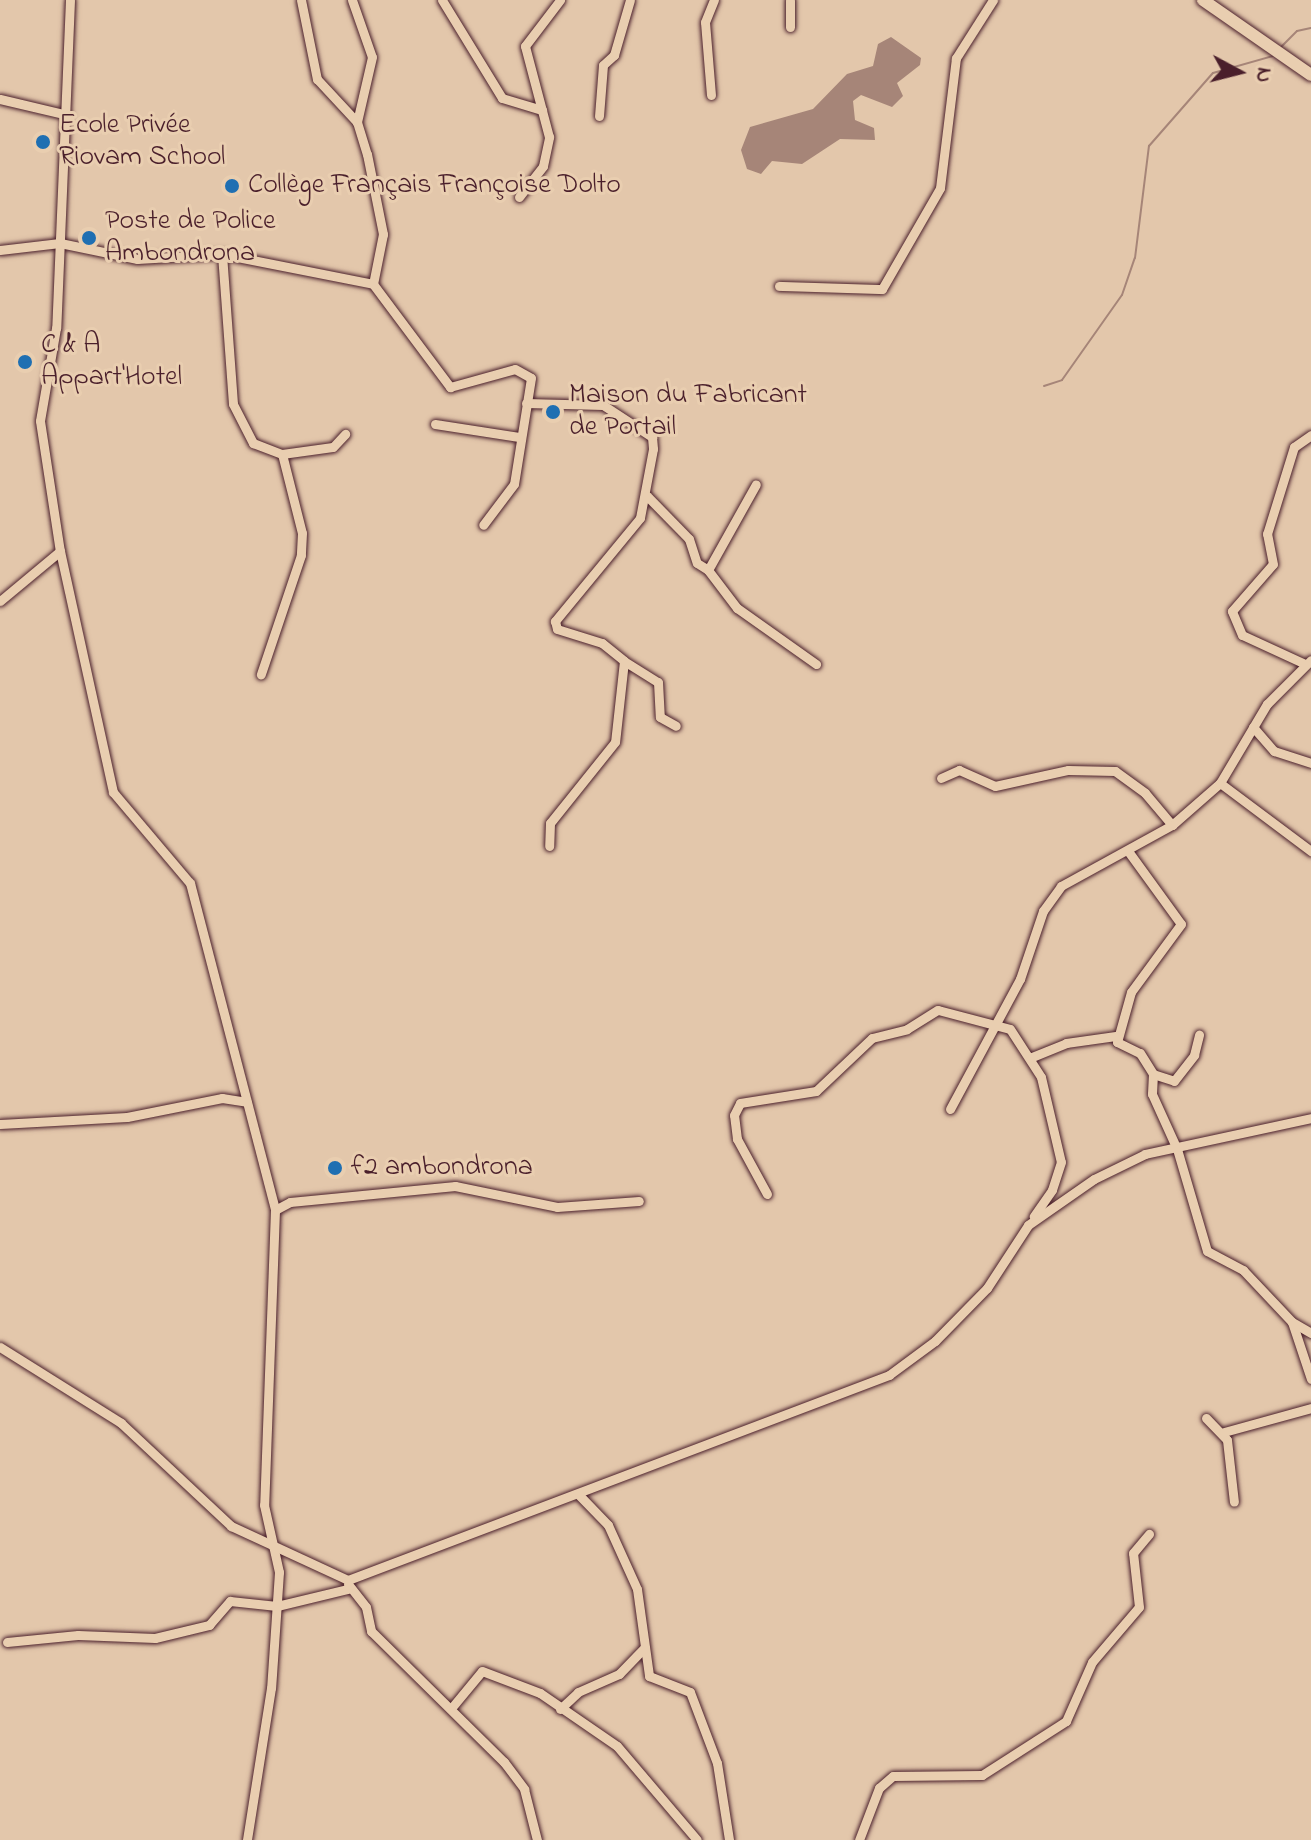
<!DOCTYPE html>
<html>
<head>
<meta charset="utf-8">
<style>
	body { margin:0 }
	#map { position:relative; width:1311px; height:1840px; overflow:hidden; background:#e3c7ab; font-family:"Indie Flower",sans-serif }
	div>[style] { position:absolute }
	.water>* { inset:0; background:#a68578 }
	.stream>* { height:2px; margin:-1px; padding:0 1px; transform-origin:1px; border-radius:1px; background:#a68578 }
	.roads { filter:drop-shadow(0 0 2px #4a1f2b) drop-shadow(0 0 2px #4a1f2b) }
	.minor>* { height:9px; margin:-4.5px; padding:0 4.5px; transform-origin:4.5px; border-radius:4.5px; background:#e9ceb0 }
	.major>* { height:12px; margin:-6px; padding:0 6px; transform-origin:6px; border-radius:6px; background:#e9ceb0 }
	.dots>* { width:22px; height:22px; translate:-50% -50%; box-sizing:border-box; border:4px solid #e9ceb0; border-radius:50% }
	span { translate:-50% -50%; white-space:nowrap; text-align:center; line-height:1.15; -webkit-text-stroke:6px #e9ceb0; paint-order:stroke }
	.poi-label { font-size:28px; color:#4a1f2b }
	.left { translate:0 -50%; text-align:left }
	.north { position:absolute; left:1199px; top:32px; width:80px; height:80px; -webkit-text-stroke:6px #e9ceb0; paint-order:stroke; rotate:97deg; font-size:22px; font-weight:700; line-height:32px; text-align:center; color:#4a1f2b }
	.north::after { content:''; display:block; margin:auto; width:28px; height:36px; background:#4a1f2b; clip-path:polygon(50% 0,100% 100%,50% 72%,0 100%) }
</style>
</head>
<body>
<div id="map">
	<div class="water">
		<i style="clip-path:polygon(891px 37px,921px 58px,920px 65px,897px 83px,903px 96px,892px 107px,861px 95px,853px 101px,855px 120px,874px 128px,875px 140px,840px 139px,802px 164px,772px 161px,761px 174px,747px 169px,741px 150px,750px 127px,813px 109px,847px 74px,873px 66px,878px 44px)"></i>
	</div>
	<div class="stream">
		<i style="left:1280px;top:48px;width:24px;rotate:-45deg"></i>
		<i style="left:1297px;top:31px;width:14px;rotate:-12deg"></i>
		<i style="left:1044px;top:386px;width:19px;rotate:-18deg"></i>
		<i style="left:1062px;top:380px;width:104px;rotate:-54.8deg"></i>
		<i style="left:1122px;top:295px;width:39px;rotate:-71deg"></i>
		<i style="left:1135px;top:258px;width:113px;rotate:-82.9deg"></i>
		<i style="left:1149px;top:146px;width:97px;rotate:-48.8deg"></i>
		<i style="left:1213px;top:73px;width:62px;rotate:-15.8deg"></i>
	</div>
	<div class="roads">
		<div class="minor">
			<i style="left:70px;top:0;width:328px;rotate:92.4deg"></i>
			<i style="left:56px;top:328px;width:94px;rotate:99.8deg"></i>
			<i style="left:40px;top:421px;width:132px;rotate:81.3deg"></i>
			<i style="left:60px;top:551px;width:247px;rotate:77.6deg"></i>
			<i style="left:113px;top:792px;width:119px;rotate:49.8deg"></i>
			<i style="left:190px;top:883px;width:338px;rotate:75.4deg"></i>
			<i style="left:275px;top:1210px;width:295px;rotate:92.1deg"></i>
			<i style="left:264px;top:1505px;width:69px;rotate:77.4deg"></i>
			<i style="left:279px;top:1572px;width:116px;rotate:93.9deg"></i>
			<i style="left:271px;top:1688px;width:154px;rotate:99deg"></i>
			<i style="left:301px;top:0;width:81px;rotate:78.6deg"></i>
			<i style="left:317px;top:79px;width:59px;rotate:47.1deg"></i>
			<i style="left:357px;top:122px;width:34px;rotate:73deg"></i>
			<i style="left:367px;top:154px;width:82px;rotate:78.7deg"></i>
			<i style="left:383px;top:234px;width:51px;rotate:101.3deg"></i>
			<i style="left:373px;top:284px;width:129px;rotate:53.2deg"></i>
			<i style="left:450px;top:387px;width:67px;rotate:-15.5deg"></i>
			<i style="left:515px;top:369px;width:18px;rotate:29deg"></i>
			<i style="left:531px;top:378px;width:107px;rotate:99.1deg"></i>
			<i style="left:514px;top:484px;width:51px;rotate:127.1deg"></i>
			<i style="left:352px;top:0;width:60px;rotate:70.7deg"></i>
			<i style="left:372px;top:57px;width:67px;rotate:103deg"></i>
			<i style="left:442px;top:0;width:115px;rotate:58.5deg"></i>
			<i style="left:502px;top:98px;width:42px;rotate:16.7deg"></i>
			<i style="left:790px;top:27px;width:27px;rotate:-90deg"></i>
			<i style="left:711px;top:95px;width:73px;rotate:-94.7deg"></i>
			<i style="left:705px;top:22px;width:24px;rotate:-68deg"></i>
			<i style="left:0;top:99px;width:69px;rotate:13.4deg"></i>
			<i style="left:599px;top:116px;width:51px;rotate:-85.5deg"></i>
			<i style="left:603px;top:65px;width:15px;rotate:-42deg"></i>
			<i style="left:614px;top:55px;width:57px;rotate:-73.8deg"></i>
			<i style="left:519px;top:197px;width:39px;rotate:-52deg"></i>
			<i style="left:543px;top:166px;width:30px;rotate:-78deg"></i>
			<i style="left:549px;top:137px;width:94px;rotate:-104.8deg"></i>
			<i style="left:525px;top:46px;width:58px;rotate:-52.7deg"></i>
			<i style="left:0;top:250px;width:60px;rotate:-6.7deg"></i>
			<i style="left:60px;top:243px;width:79px;rotate:11.7deg"></i>
			<i style="left:137px;top:259px;width:85px;rotate:-3.4deg"></i>
			<i style="left:222px;top:254px;width:154px;rotate:11.2deg"></i>
			<i style="left:222px;top:254px;width:150px;rotate:85.8deg"></i>
			<i style="left:233px;top:404px;width:44px;rotate:62.9deg"></i>
			<i style="left:253px;top:443px;width:31px;rotate:21deg"></i>
			<i style="left:282px;top:454px;width:81px;rotate:75.8deg"></i>
			<i style="left:302px;top:533px;width:22px;rotate:93deg"></i>
			<i style="left:301px;top:555px;width:126px;rotate:108.6deg"></i>
			<i style="left:779px;top:286px;width:103px;rotate:1.7deg"></i>
			<i style="left:882px;top:289px;width:116px;rotate:-60.1deg"></i>
			<i style="left:940px;top:188px;width:131px;rotate:-83deg"></i>
			<i style="left:956px;top:58px;width:69px;rotate:-57.5deg"></i>
			<i style="left:526px;top:403px;width:77px;rotate:1.5deg"></i>
			<i style="left:603px;top:405px;width:59px;rotate:33.1deg"></i>
			<i style="left:652px;top:437px;width:12px;rotate:85deg"></i>
			<i style="left:653px;top:449px;width:70px;rotate:100.7deg"></i>
			<i style="left:640px;top:518px;width:134px;rotate:129.5deg"></i>
			<i style="left:555px;top:621px;width:8px;rotate:76deg"></i>
			<i style="left:557px;top:629px;width:47px;rotate:17.3deg"></i>
			<i style="left:602px;top:643px;width:28px;rotate:39deg"></i>
			<i style="left:624px;top:661px;width:81px;rotate:96.3deg"></i>
			<i style="left:615px;top:742px;width:104px;rotate:128.7deg"></i>
			<i style="left:550px;top:823px;width:23px;rotate:92deg"></i>
			<i style="left:435px;top:424px;width:85px;rotate:8.8deg"></i>
			<i style="left:282px;top:454px;width:51px;rotate:-7.8deg"></i>
			<i style="left:333px;top:447px;width:18px;rotate:-47deg"></i>
			<i style="left:647px;top:496px;width:60px;rotate:45.7deg"></i>
			<i style="left:689px;top:539px;width:25px;rotate:72deg"></i>
			<i style="left:697px;top:563px;width:13px;rotate:32deg"></i>
			<i style="left:708px;top:570px;width:98px;rotate:-60.8deg"></i>
			<i style="left:708px;top:570px;width:48px;rotate:52.7deg"></i>
			<i style="left:737px;top:608px;width:97px;rotate:35.3deg"></i>
			<i style="left:0;top:601px;width:78px;rotate:-39.8deg"></i>
			<i style="left:624px;top:661px;width:40px;rotate:32deg"></i>
			<i style="left:658px;top:682px;width:35px;rotate:87deg"></i>
			<i style="left:660px;top:717px;width:18px;rotate:29deg"></i>
			<i style="left:1303px;top:663px;width:67px;rotate:-155.3deg"></i>
			<i style="left:1242px;top:635px;width:26px;rotate:-113deg"></i>
			<i style="left:1232px;top:611px;width:62px;rotate:-48.9deg"></i>
			<i style="left:1273px;top:564px;width:31px;rotate:-101deg"></i>
			<i style="left:1267px;top:534px;width:91px;rotate:-72.8deg"></i>
			<i style="left:1294px;top:447px;width:21px;rotate:-35deg"></i>
			<i style="left:1253px;top:727px;width:32px;rotate:49deg"></i>
			<i style="left:1274px;top:751px;width:39px;rotate:18deg"></i>
			<i style="left:941px;top:778px;width:20px;rotate:-24deg"></i>
			<i style="left:959px;top:770px;width:39px;rotate:24deg"></i>
			<i style="left:995px;top:786px;width:75px;rotate:-12.4deg"></i>
			<i style="left:1068px;top:770px;width:47px;rotate:1.2deg"></i>
			<i style="left:1115px;top:771px;width:37px;rotate:36deg"></i>
			<i style="left:1145px;top:793px;width:42px;rotate:49.8deg"></i>
			<i style="left:1172px;top:825px;width:64px;rotate:-41.2deg"></i>
			<i style="left:1220px;top:783px;width:92px;rotate:-59.3deg"></i>
			<i style="left:1267px;top:704px;width:62px;rotate:-45deg"></i>
			<i style="left:1220px;top:783px;width:114px;rotate:36.8deg"></i>
			<i style="left:1128px;top:851px;width:90px;rotate:54deg"></i>
			<i style="left:1181px;top:924px;width:84px;rotate:126.3deg"></i>
			<i style="left:1131px;top:992px;width:52px;rotate:105.6deg"></i>
			<i style="left:1117px;top:1042px;width:25px;rotate:26deg"></i>
			<i style="left:1140px;top:1053px;width:25px;rotate:58deg"></i>
			<i style="left:1153px;top:1074px;width:20px;rotate:93deg"></i>
			<i style="left:1152px;top:1094px;width:60px;rotate:65.6deg"></i>
			<i style="left:1177px;top:1149px;width:106px;rotate:73.6deg"></i>
			<i style="left:1207px;top:1251px;width:41px;rotate:27.8deg"></i>
			<i style="left:1243px;top:1270px;width:71px;rotate:46.7deg"></i>
			<i style="left:1292px;top:1322px;width:22px;rotate:30deg"></i>
			<i style="left:1032px;top:1057px;width:37px;rotate:-22deg"></i>
			<i style="left:1066px;top:1043px;width:50px;rotate:-8deg"></i>
			<i style="left:1153px;top:1074px;width:22px;rotate:18deg"></i>
			<i style="left:1174px;top:1081px;width:33px;rotate:-52deg"></i>
			<i style="left:1194px;top:1055px;width:21px;rotate:-76deg"></i>
			<i style="left:950px;top:1109px;width:148px;rotate:-61.7deg"></i>
			<i style="left:1020px;top:979px;width:72px;rotate:-71.3deg"></i>
			<i style="left:1043px;top:911px;width:31px;rotate:-54deg"></i>
			<i style="left:1061px;top:886px;width:127px;rotate:-28.8deg"></i>
			<i style="left:0;top:1124px;width:127px;rotate:-3.2deg"></i>
			<i style="left:127px;top:1117px;width:97px;rotate:-11.3deg"></i>
			<i style="left:222px;top:1098px;width:25px;rotate:9deg"></i>
			<i style="left:767px;top:1194px;width:63px;rotate:-118.6deg"></i>
			<i style="left:737px;top:1139px;width:24px;rotate:-97deg"></i>
			<i style="left:734px;top:1115px;width:13px;rotate:-63deg"></i>
			<i style="left:740px;top:1103px;width:77px;rotate:-9deg"></i>
			<i style="left:816px;top:1091px;width:77px;rotate:-43.4deg"></i>
			<i style="left:872px;top:1038px;width:36px;rotate:-14deg"></i>
			<i style="left:907px;top:1029px;width:36px;rotate:-32deg"></i>
			<i style="left:938px;top:1010px;width:74px;rotate:14.8deg"></i>
			<i style="left:1010px;top:1029px;width:57px;rotate:57.1deg"></i>
			<i style="left:1041px;top:1077px;width:87px;rotate:76.8deg"></i>
			<i style="left:1061px;top:1162px;width:29px;rotate:108deg"></i>
			<i style="left:1052px;top:1190px;width:32px;rotate:125deg"></i>
			<i style="left:275px;top:1210px;width:17px;rotate:-28deg"></i>
			<i style="left:290px;top:1202px;width:166px;rotate:-5.5deg"></i>
			<i style="left:455px;top:1186px;width:104px;rotate:11.6deg"></i>
			<i style="left:557px;top:1207px;width:82px;rotate:-4.2deg"></i>
			<i style="left:1292px;top:1322px;width:60px;rotate:71.6deg"></i>
			<i style="left:0;top:1347px;width:143px;rotate:32.1deg"></i>
			<i style="left:121px;top:1423px;width:151px;rotate:43.1deg"></i>
			<i style="left:231px;top:1526px;width:129px;rotate:24.8deg"></i>
			<i style="left:348px;top:1580px;width:579px;rotate:-20.75deg"></i>
			<i style="left:889px;top:1375px;width:57px;rotate:-36.5deg"></i>
			<i style="left:935px;top:1341px;width:74px;rotate:-45.5deg"></i>
			<i style="left:987px;top:1288px;width:75px;rotate:-56.9deg"></i>
			<i style="left:1028px;top:1225px;width:80px;rotate:-34.9deg"></i>
			<i style="left:1094px;top:1179px;width:57px;rotate:-26.1deg"></i>
			<i style="left:1145px;top:1154px;width:170px;rotate:-12.2deg"></i>
			<i style="left:1206px;top:1418px;width:30px;rotate:46deg"></i>
			<i style="left:1227px;top:1440px;width:62px;rotate:83.6deg"></i>
			<i style="left:1224px;top:1432px;width:90px;rotate:-15.4deg"></i>
			<i style="left:579px;top:1495px;width:42px;rotate:46deg"></i>
			<i style="left:608px;top:1525px;width:70px;rotate:65.6deg"></i>
			<i style="left:637px;top:1589px;width:88px;rotate:82.1deg"></i>
			<i style="left:649px;top:1676px;width:44px;rotate:21.3deg"></i>
			<i style="left:690px;top:1692px;width:76px;rotate:69.2deg"></i>
			<i style="left:717px;top:1763px;width:78px;rotate:81.1deg"></i>
			<i style="left:348px;top:1584px;width:29px;rotate:52deg"></i>
			<i style="left:366px;top:1607px;width:25px;rotate:78deg"></i>
			<i style="left:371px;top:1631px;width:187px;rotate:44.6deg"></i>
			<i style="left:504px;top:1762px;width:34px;rotate:53deg"></i>
			<i style="left:524px;top:1789px;width:53px;rotate:75.7deg"></i>
			<i style="left:7px;top:1642px;width:71px;rotate:-5.6deg"></i>
			<i style="left:78px;top:1635px;width:77px;rotate:2.2deg"></i>
			<i style="left:155px;top:1638px;width:56px;rotate:-13.5deg"></i>
			<i style="left:209px;top:1625px;width:32px;rotate:-49deg"></i>
			<i style="left:230px;top:1601px;width:47px;rotate:6.1deg"></i>
			<i style="left:277px;top:1606px;width:73px;rotate:-13.5deg"></i>
			<i style="left:453px;top:1706px;width:45px;rotate:-50.4deg"></i>
			<i style="left:482px;top:1671px;width:62px;rotate:20.8deg"></i>
			<i style="left:540px;top:1693px;width:93px;rotate:34.5deg"></i>
			<i style="left:617px;top:1746px;width:123px;rotate:49.6deg"></i>
			<i style="left:560px;top:1709px;width:25px;rotate:-43deg"></i>
			<i style="left:578px;top:1692px;width:45px;rotate:-23.7deg"></i>
			<i style="left:619px;top:1674px;width:37px;rotate:-46deg"></i>
			<i style="left:859px;top:1840px;width:56px;rotate:-69deg"></i>
			<i style="left:879px;top:1788px;width:18px;rotate:-41deg"></i>
			<i style="left:893px;top:1776px;width:89px;rotate:-0.6deg"></i>
			<i style="left:982px;top:1775px;width:100px;rotate:-32.7deg"></i>
			<i style="left:1066px;top:1721px;width:64px;rotate:-66.2deg"></i>
			<i style="left:1092px;top:1662px;width:72px;rotate:-49.5deg"></i>
			<i style="left:1139px;top:1607px;width:54px;rotate:-96.3deg"></i>
			<i style="left:1133px;top:1553px;width:25px;rotate:-50deg"></i>
		</div>
		<div class="major">
			<i style="left:1203px;top:0;width:131px;rotate:34.8deg"></i>
		</div>
	</div>
	<div class="dots">
		<i style="left:43px;top:142px;background:#1f6fb2"></i>
		<i style="left:232px;top:186px;background:#1f6fb2"></i>
		<i style="left:89px;top:238px;background:#1f6fb2"></i>
		<i style="left:25px;top:362px;background:#1f6fb2"></i>
		<i style="left:553px;top:412px;background:#1f6fb2"></i>
		<i style="left:335px;top:1168px;background:#1f6fb2"></i>
	</div>
	<div class="poi-label">
		<span class="left" style="left:59px;top:142px">Ecole Privée<br>Riovam School</span>
		<span class="left" style="left:248px;top:186px">Collège Français Françoise Dolto</span>
		<span class="left" style="left:105px;top:238px">Poste de Police<br>Ambondrona</span>
		<span class="left" style="left:41px;top:362px">C &amp; A<br>Appart'Hotel</span>
		<span class="left" style="left:569px;top:412px">Maison du Fabricant<br>de Portail</span>
		<span class="left" style="left:351px;top:1168px">f2 ambondrona</span>
	</div>
	<div class="north">N</div>
</div>
</body>
</html>
